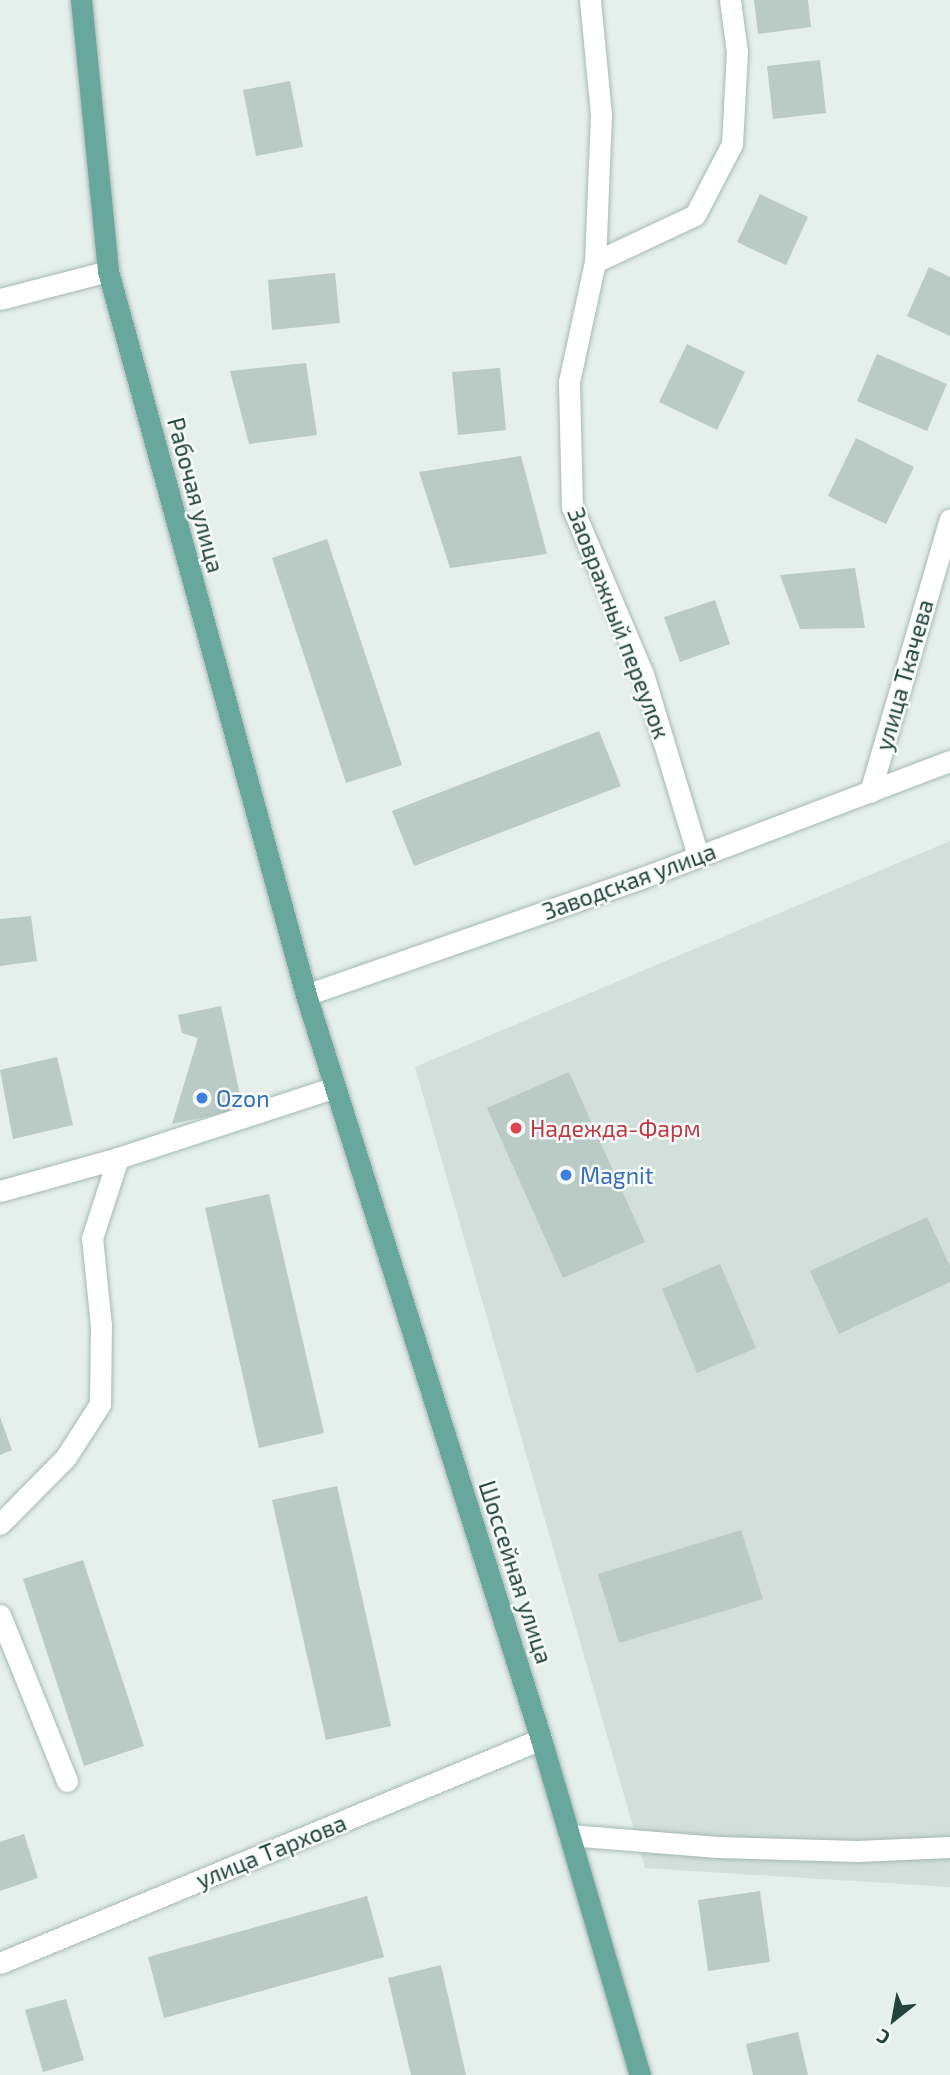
<!DOCTYPE html>
<html>
<head>
<meta charset="utf-8">
<style>
	body { margin:0 }
	#map { position:relative; width:950px; height:2075px; overflow:hidden; background:#e5efeb; font-family:"Exo 2",sans-serif }
	div>[style] { position:absolute }
	.built>* { inset:0; background:#d3dfda }
	.building>* { inset:0; background:#bacac5 }
	.roads { filter:drop-shadow(0 0 2px #a7b8b3) drop-shadow(0 0 2px #a7b8b3) }
	.minor>* { height:21px; margin:-10.5px; padding:0 10.5px; transform-origin:10.5px; border-radius:10.5px; background:#fff }
	.major>* { height:21px; margin:-10.5px; padding:0 10.5px; transform-origin:10.5px; border-radius:10.5px; background:#67a79c }
	.dots>* { width:19px; height:19px; translate:-50% -50%; box-sizing:border-box; border:4px solid #f6fbf9; border-radius:50% }
	span { translate:-50% -50%; white-space:nowrap; text-align:center; line-height:1.15; -webkit-text-stroke:5px #f6fbf9; paint-order:stroke }
	.street-label { font-size:23px; color:#22423c }
	.shop-label { font-size:23px; color:#366cbe }
	.left { translate:0 -50%; text-align:left }
	.health-label { font-size:23px; color:#be3a42 }
	.north { position:absolute; left:859px; top:1984px; width:70px; height:70px; -webkit-text-stroke:5px #f6fbf9; paint-order:stroke; rotate:211deg; font-size:19px; font-weight:700; line-height:28px; text-align:center; color:#22423c }
	.north::after { content:''; display:block; margin:auto; width:24px; height:32px; background:#22423c; clip-path:polygon(50% 0,100% 100%,50% 72%,0 100%) }
</style>
</head>
<body>
<div id="map">
	<div class="built">
		<i style="clip-path:polygon(950px 841px,950px 1887px,645px 1868px,415px 1067px)"></i>
	</div>
	<div class="building">
		<i style="clip-path:polygon(754px 0,808px 0,811px 27px,758px 34px)"></i>
		<i style="clip-path:polygon(820px 60px,826px 113px,773px 119px,767px 66px)"></i>
		<i style="clip-path:polygon(290px 81px,303px 147px,256px 156px,243px 90px)"></i>
		<i style="clip-path:polygon(760px 194px,808px 217px,786px 265px,737px 242px)"></i>
		<i style="clip-path:polygon(929px 267px,950px 277px,950px 336px,907px 316px)"></i>
		<i style="clip-path:polygon(335px 273px,340px 323px,272px 330px,268px 280px)"></i>
		<i style="clip-path:polygon(687px 344px,745px 372px,717px 430px,659px 402px)"></i>
		<i style="clip-path:polygon(877px 354px,947px 384px,927px 431px,857px 401px)"></i>
		<i style="clip-path:polygon(306px 363px,317px 435px,249px 444px,230px 371px)"></i>
		<i style="clip-path:polygon(500px 368px,506px 430px,458px 435px,452px 372px)"></i>
		<i style="clip-path:polygon(856px 438px,914px 467px,886px 524px,828px 496px)"></i>
		<i style="clip-path:polygon(521px 456px,547px 554px,450px 568px,419px 472px)"></i>
		<i style="clip-path:polygon(327px 539px,402px 765px,346px 783px,272px 558px)"></i>
		<i style="clip-path:polygon(855px 568px,865px 628px,800px 629px,780px 575px)"></i>
		<i style="clip-path:polygon(715px 600px,730px 644px,680px 662px,664px 617px)"></i>
		<i style="clip-path:polygon(599px 731px,621px 786px,414px 866px,392px 811px)"></i>
		<i style="clip-path:polygon(31px 916px,37px 961px,0 966px,0 919px)"></i>
		<i style="clip-path:polygon(221px 1006px,243px 1109px,172px 1124px,198px 1038px,182px 1033px,178px 1015px)"></i>
		<i style="clip-path:polygon(57px 1057px,73px 1125px,13px 1139px,0 1070px)"></i>
		<i style="clip-path:polygon(569px 1072px,645px 1242px,563px 1278px,487px 1108px)"></i>
		<i style="clip-path:polygon(269px 1194px,324px 1433px,259px 1448px,205px 1208px)"></i>
		<i style="clip-path:polygon(927px 1217px,950px 1266px,950px 1282px,839px 1334px,810px 1271px)"></i>
		<i style="clip-path:polygon(720px 1264px,756px 1348px,697px 1373px,662px 1289px)"></i>
		<i style="clip-path:polygon(0 1417px,12px 1450px,0 1455px)"></i>
		<i style="clip-path:polygon(337px 1486px,391px 1726px,326px 1740px,272px 1500px)"></i>
		<i style="clip-path:polygon(741px 1530px,763px 1599px,619px 1643px,598px 1574px)"></i>
		<i style="clip-path:polygon(83px 1560px,144px 1746px,84px 1766px,23px 1579px)"></i>
		<i style="clip-path:polygon(24px 1834px,38px 1878px,0 1891px,0 1842px)"></i>
		<i style="clip-path:polygon(760px 1891px,770px 1962px,708px 1971px,698px 1900px)"></i>
		<i style="clip-path:polygon(367px 1896px,384px 1957px,164px 2018px,148px 1957px)"></i>
		<i style="clip-path:polygon(441px 1965px,466px 2075px,411px 2075px,388px 1978px)"></i>
		<i style="clip-path:polygon(66px 1999px,84px 2060px,43px 2072px,25px 2010px)"></i>
		<i style="clip-path:polygon(798px 2032px,808px 2075px,753px 2075px,746px 2044px)"></i>
	</div>
	<div class="roads">
		<div class="minor">
			<i style="left:590px;top:0;width:115px;rotate:84.5deg"></i>
			<i style="left:601px;top:114px;width:148px;rotate:92.3deg"></i>
			<i style="left:0;top:299px;width:112px;rotate:-14.5deg"></i>
			<i style="left:870px;top:792px;width:284px;rotate:-73.7deg"></i>
			<i style="left:698px;top:856px;width:190px;rotate:-106.8deg"></i>
			<i style="left:643px;top:674px;width:181px;rotate:-113deg"></i>
			<i style="left:572px;top:507px;width:125px;rotate:-91.4deg"></i>
			<i style="left:569px;top:382px;width:123px;rotate:-77.8deg"></i>
			<i style="left:595px;top:262px;width:110px;rotate:-25.2deg"></i>
			<i style="left:695px;top:215px;width:80px;rotate:-62.5deg"></i>
			<i style="left:732px;top:144px;width:92px;rotate:-86.9deg"></i>
			<i style="left:737px;top:52px;width:52px;rotate:-97.7deg"></i>
			<i style="left:306px;top:995px;width:353px;rotate:-19.2deg"></i>
			<i style="left:639px;top:879px;width:333px;rotate:-20.8deg"></i>
			<i style="left:0;top:1191px;width:123px;rotate:-15.6deg"></i>
			<i style="left:118px;top:1158px;width:228px;rotate:-18.1deg"></i>
			<i style="left:0;top:1524px;width:94px;rotate:-45.4deg"></i>
			<i style="left:66px;top:1457px;width:63px;rotate:-57.3deg"></i>
			<i style="left:100px;top:1404px;width:78px;rotate:-89.3deg"></i>
			<i style="left:101px;top:1326px;width:88px;rotate:-95.8deg"></i>
			<i style="left:92px;top:1238px;width:84px;rotate:-72deg"></i>
			<i style="left:0;top:1615px;width:179px;rotate:68deg"></i>
			<i style="left:569px;top:1835px;width:149px;rotate:4.6deg"></i>
			<i style="left:718px;top:1847px;width:139px;rotate:1.6deg"></i>
			<i style="left:857px;top:1851px;width:93px;rotate:-2.5deg"></i>
			<i style="left:0;top:1963px;width:586px;rotate:-22.49deg"></i>
		</div>
		<div class="major">
			<i style="left:81px;top:0;width:272px;rotate:84.3deg"></i>
			<i style="left:108px;top:271px;width:751px;rotate:74.7deg"></i>
			<i style="left:306px;top:995px;width:780px;rotate:72.47deg"></i>
			<i style="left:541px;top:1739px;width:350px;rotate:73.6deg"></i>
		</div>
	</div>
	<div class="dots">
		<i style="left:202px;top:1098px;background:#3f7fe0"></i>
		<i style="left:516px;top:1128px;background:#e0444e"></i>
		<i style="left:566px;top:1175px;background:#3f7fe0"></i>
	</div>
	<div class="street-label">
		<span style="left:196px;top:495px;rotate:75deg">Рабочая улица</span>
		<span style="left:619px;top:623px;rotate:69deg">Заовражный переулок</span>
		<span style="left:904px;top:675px;rotate:-74deg">улица Ткачева</span>
		<span style="left:629px;top:881px;rotate:-20deg">Заводская улица</span>
		<span style="left:516px;top:1572px;rotate:72deg">Шоссейная улица</span>
		<span style="left:271px;top:1851px;rotate:-22deg">улица Тархова</span>
	</div>
	<div class="shop-label">
		<span class="left" style="left:216px;top:1098px">Ozon</span>
		<span class="left" style="left:580px;top:1175px">Magnit</span>
	</div>
	<div class="health-label">
		<span class="left" style="left:530px;top:1128px">Надежда-Фарм</span>
	</div>
	<div class="north">С</div>
</div>
</body>
</html>
